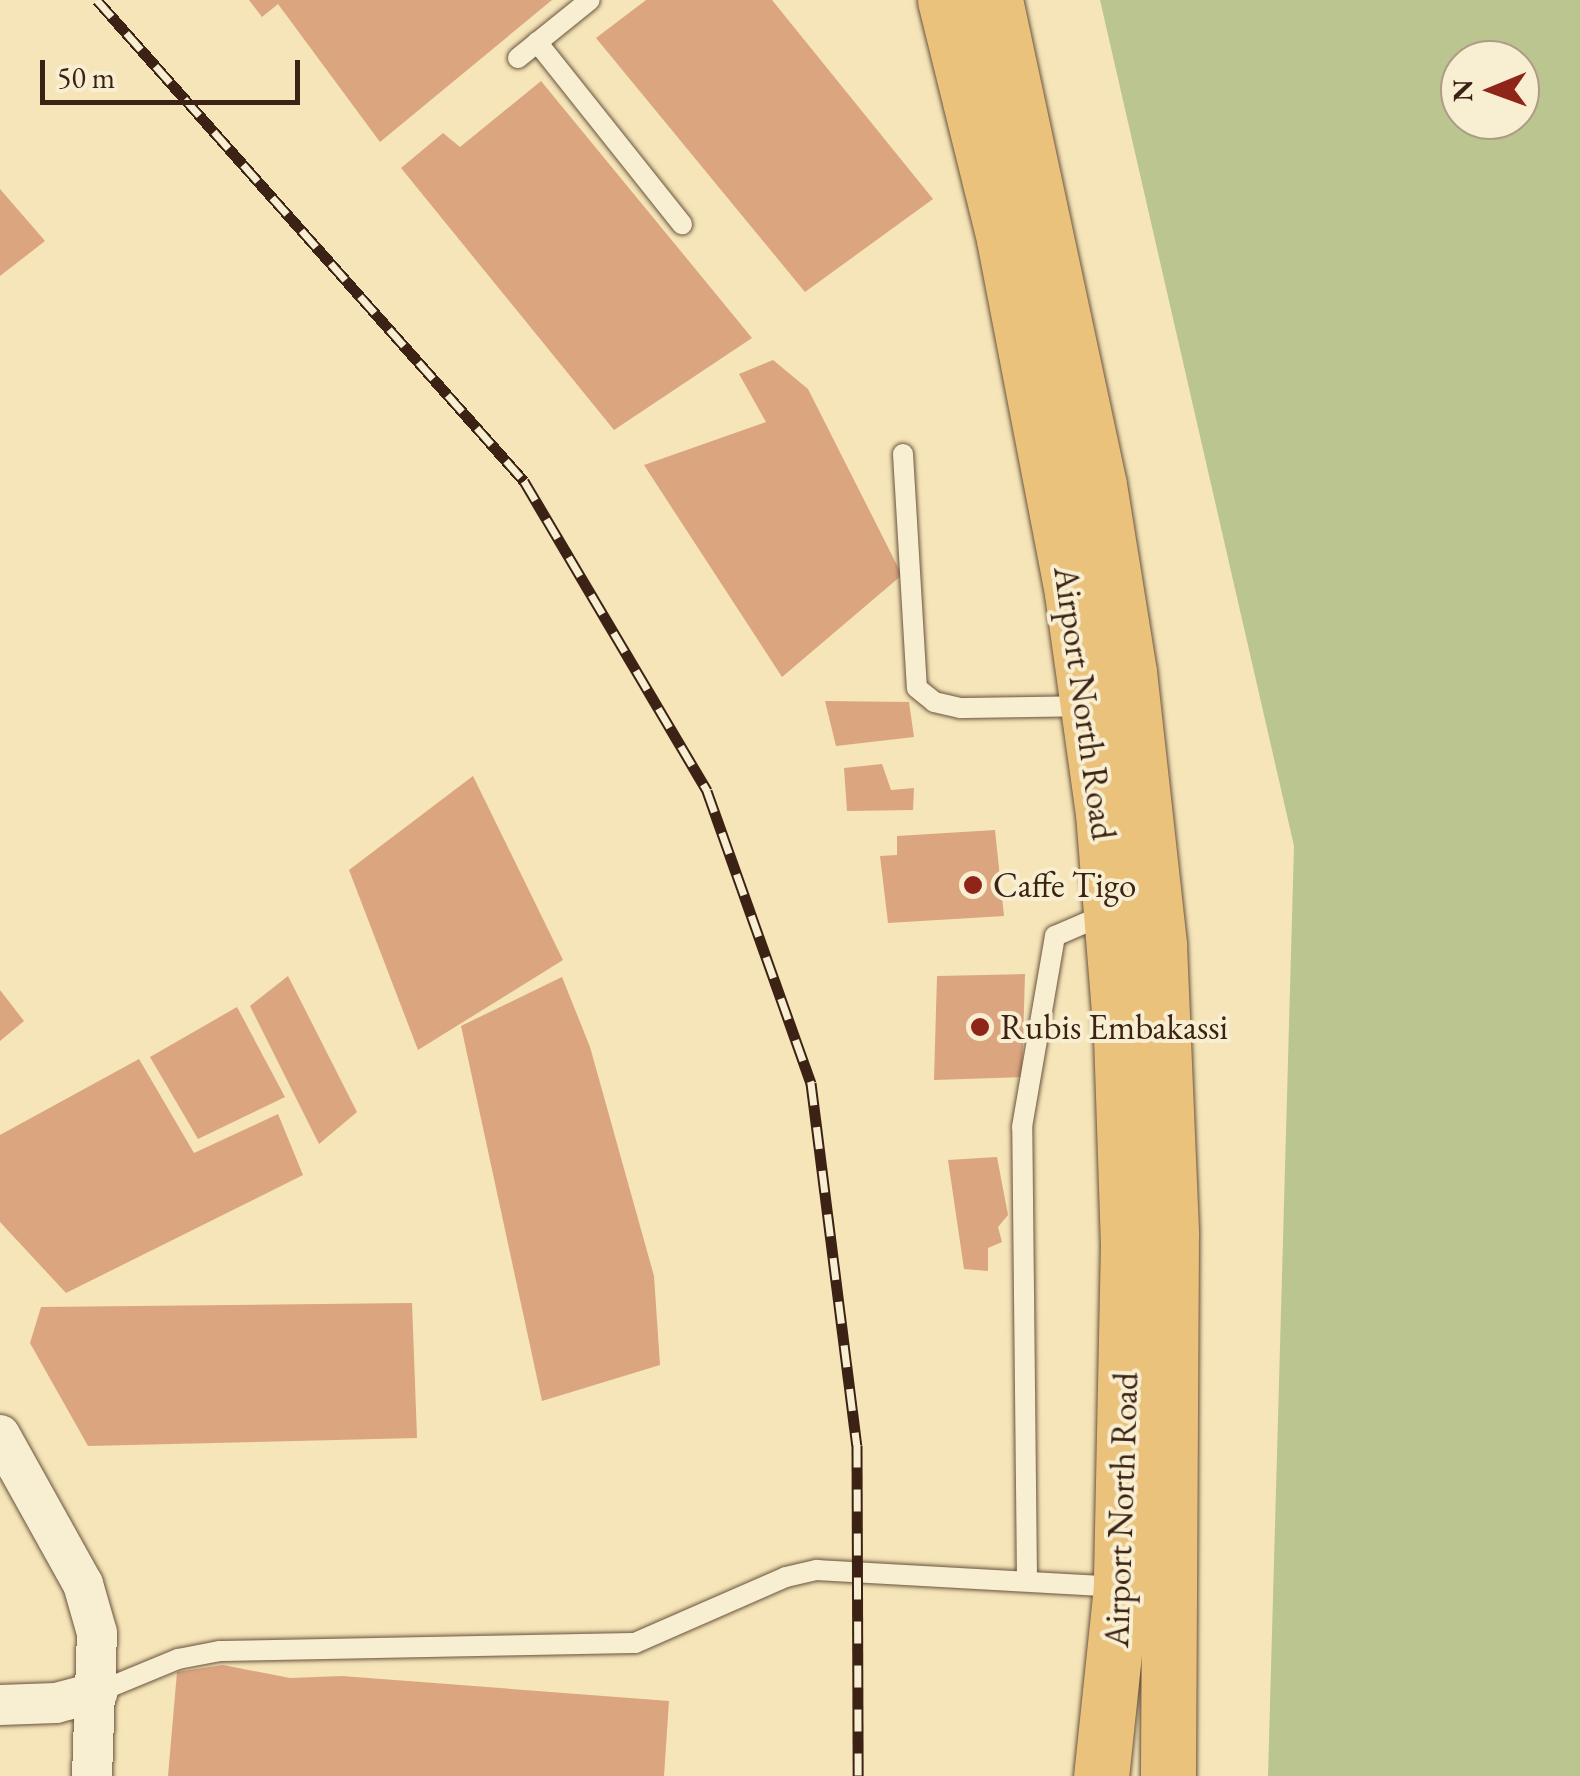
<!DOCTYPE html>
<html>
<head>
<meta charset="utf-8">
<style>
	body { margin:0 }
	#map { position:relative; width:1580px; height:1776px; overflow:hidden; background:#f5e5b8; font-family:"EB Garamond",serif }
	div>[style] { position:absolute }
	.green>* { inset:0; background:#bbc58f }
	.building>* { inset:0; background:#dba57f }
	.roads { filter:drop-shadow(0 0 2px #6a533e) drop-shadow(0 0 2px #6a533e) }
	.lane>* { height:20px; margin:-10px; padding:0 10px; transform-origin:10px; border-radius:10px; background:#f8eed1 }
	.street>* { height:40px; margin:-20px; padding:0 20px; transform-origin:20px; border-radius:20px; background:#f8eed1 }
	.primary>* { height:55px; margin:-27.5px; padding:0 27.5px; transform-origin:27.5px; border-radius:27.5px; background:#eac27c }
	.rail>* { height:11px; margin-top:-5.5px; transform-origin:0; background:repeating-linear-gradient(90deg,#f8eed1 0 22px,#3c2215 0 44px); box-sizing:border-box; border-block:2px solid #3c2215 }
	.dots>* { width:28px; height:28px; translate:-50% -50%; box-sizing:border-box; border:5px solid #f8eed1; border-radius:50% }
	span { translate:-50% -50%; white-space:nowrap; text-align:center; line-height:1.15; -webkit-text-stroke:8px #f8eed1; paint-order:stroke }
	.street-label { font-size:35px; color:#3c2215 }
	.poi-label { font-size:35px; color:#3c2215 }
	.left { translate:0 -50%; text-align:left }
	.north { position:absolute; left:1440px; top:40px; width:100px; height:100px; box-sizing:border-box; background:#f8eed1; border:2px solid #ad9c86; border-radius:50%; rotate:269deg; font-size:28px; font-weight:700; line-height:40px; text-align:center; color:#3c2215 }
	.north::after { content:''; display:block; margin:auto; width:35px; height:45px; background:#8f2418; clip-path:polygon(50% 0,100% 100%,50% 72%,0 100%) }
	.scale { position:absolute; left:40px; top:60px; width:260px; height:45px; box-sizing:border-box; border:5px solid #3c2215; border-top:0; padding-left:12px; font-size:30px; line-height:35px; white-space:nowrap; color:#3c2215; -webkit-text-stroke:8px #f8eed1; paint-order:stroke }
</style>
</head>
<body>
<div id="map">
	<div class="green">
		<i style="clip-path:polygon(evenodd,1100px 0,1580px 0,1580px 1776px,1268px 1776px,1294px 846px,1100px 0,1460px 60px,1520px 60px,1520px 120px,1460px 120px,1460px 60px)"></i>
	</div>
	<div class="building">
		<i style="clip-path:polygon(249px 0,552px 0,380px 142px,278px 4px,262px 17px)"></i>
		<i style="clip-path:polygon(646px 0,772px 0,933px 199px,805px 292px,596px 38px)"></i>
		<i style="clip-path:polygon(541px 81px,752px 338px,614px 430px,401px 168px,443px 133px,460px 147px)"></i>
		<i style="clip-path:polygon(0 189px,45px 241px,0 276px)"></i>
		<i style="clip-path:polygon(773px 360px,808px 389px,902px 575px,782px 677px,644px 465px,766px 422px,739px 374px)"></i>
		<i style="clip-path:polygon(825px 701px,909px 702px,914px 737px,836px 746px)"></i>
		<i style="clip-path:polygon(882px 764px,891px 790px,914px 788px,913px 810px,847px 811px,844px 768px)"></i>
		<i style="clip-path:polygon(473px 776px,563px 960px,418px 1050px,349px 870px)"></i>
		<i style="clip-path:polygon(995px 830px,1004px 916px,888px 923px,880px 856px,897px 855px,897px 836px)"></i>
		<i style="clip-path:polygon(1025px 974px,1022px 1077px,934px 1080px,937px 976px)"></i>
		<i style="clip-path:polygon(288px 976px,357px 1112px,319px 1144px,250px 1006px)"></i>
		<i style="clip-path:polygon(562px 977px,590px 1047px,654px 1276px,660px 1365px,542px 1401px,461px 1026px)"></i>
		<i style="clip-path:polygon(0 990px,24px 1021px,0 1041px)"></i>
		<i style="clip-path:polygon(237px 1007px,285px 1097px,198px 1139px,150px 1057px)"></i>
		<i style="clip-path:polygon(139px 1059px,194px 1153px,278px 1114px,303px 1175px,66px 1293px,0 1222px,0 1135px)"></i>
		<i style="clip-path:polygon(997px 1157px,1008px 1215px,998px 1227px,1002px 1242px,988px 1248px,988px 1271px,964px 1269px,948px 1160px)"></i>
		<i style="clip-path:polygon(412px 1303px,417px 1438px,88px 1446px,30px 1343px,41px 1307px)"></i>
		<i style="clip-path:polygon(223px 1665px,290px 1678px,342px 1676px,669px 1701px,664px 1776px,168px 1776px,177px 1672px)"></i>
	</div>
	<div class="roads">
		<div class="lane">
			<i style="left:537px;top:42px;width:233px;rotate:51.5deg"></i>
			<i style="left:518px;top:58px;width:92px;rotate:-38.9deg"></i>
			<i style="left:903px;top:454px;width:234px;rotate:86.6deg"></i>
			<i style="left:917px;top:688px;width:22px;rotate:39deg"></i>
			<i style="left:934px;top:702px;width:27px;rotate:13deg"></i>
			<i style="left:960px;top:708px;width:125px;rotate:-0.9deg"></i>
			<i style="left:1027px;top:1580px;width:453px;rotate:-90.6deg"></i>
			<i style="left:1022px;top:1127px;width:194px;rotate:-80.2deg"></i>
			<i style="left:1055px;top:936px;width:56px;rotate:-23.3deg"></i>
			<i style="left:98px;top:1692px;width:87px;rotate:-22.4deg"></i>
			<i style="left:178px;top:1659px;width:43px;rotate:-10.8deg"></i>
			<i style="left:220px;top:1651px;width:415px;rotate:-1.1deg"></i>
			<i style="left:635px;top:1643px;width:165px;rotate:-23.6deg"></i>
			<i style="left:786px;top:1577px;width:32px;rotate:-13deg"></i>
			<i style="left:817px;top:1570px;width:302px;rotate:3.2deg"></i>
		</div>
		<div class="street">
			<i style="left:0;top:1435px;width:171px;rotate:60.9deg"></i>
			<i style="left:83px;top:1584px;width:51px;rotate:74.1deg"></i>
			<i style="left:97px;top:1633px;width:143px;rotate:92deg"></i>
			<i style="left:0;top:1705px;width:56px;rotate:-2deg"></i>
			<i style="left:56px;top:1703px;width:43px;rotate:-14.7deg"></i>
		</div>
		<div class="primary">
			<i style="left:945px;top:0;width:246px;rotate:76.1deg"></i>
			<i style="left:1004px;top:239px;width:360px;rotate:79.1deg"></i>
			<i style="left:1072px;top:593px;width:222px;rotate:82deg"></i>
			<i style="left:1103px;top:813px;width:223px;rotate:85.4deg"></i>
			<i style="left:1121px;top:1035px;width:208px;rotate:88.1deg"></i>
			<i style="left:1128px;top:1243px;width:344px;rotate:91.2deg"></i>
			<i style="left:1121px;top:1587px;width:190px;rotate:96deg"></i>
			<i style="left:995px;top:0;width:496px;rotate:77.9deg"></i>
			<i style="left:1099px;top:485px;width:189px;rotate:80.9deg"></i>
			<i style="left:1129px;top:672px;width:275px;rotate:83.7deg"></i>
			<i style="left:1159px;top:945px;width:290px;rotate:87.6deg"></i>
			<i style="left:1171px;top:1235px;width:541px;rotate:90.32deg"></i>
		</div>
	</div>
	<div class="rail">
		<i style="left:97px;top:0;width:643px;rotate:48.4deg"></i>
		<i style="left:524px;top:481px;width:360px;rotate:59.4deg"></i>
		<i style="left:707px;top:791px;width:310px;rotate:70.4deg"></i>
		<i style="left:811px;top:1083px;width:365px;rotate:82.8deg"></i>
		<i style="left:857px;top:1445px;width:331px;rotate:89.8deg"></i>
	</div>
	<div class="dots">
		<i style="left:973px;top:885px;background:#8f2418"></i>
		<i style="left:980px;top:1027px;background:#8f2418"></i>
	</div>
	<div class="street-label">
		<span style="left:1085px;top:703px;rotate:82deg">Airport North Road</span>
		<span style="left:1121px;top:1510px;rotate:-88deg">Airport North Road</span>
	</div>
	<div class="poi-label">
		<span class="left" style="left:993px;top:885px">Caffe Tigo</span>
		<span class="left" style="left:1000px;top:1027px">Rubis Embakassi</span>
	</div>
	<div class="north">N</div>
	<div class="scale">50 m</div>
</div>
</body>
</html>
